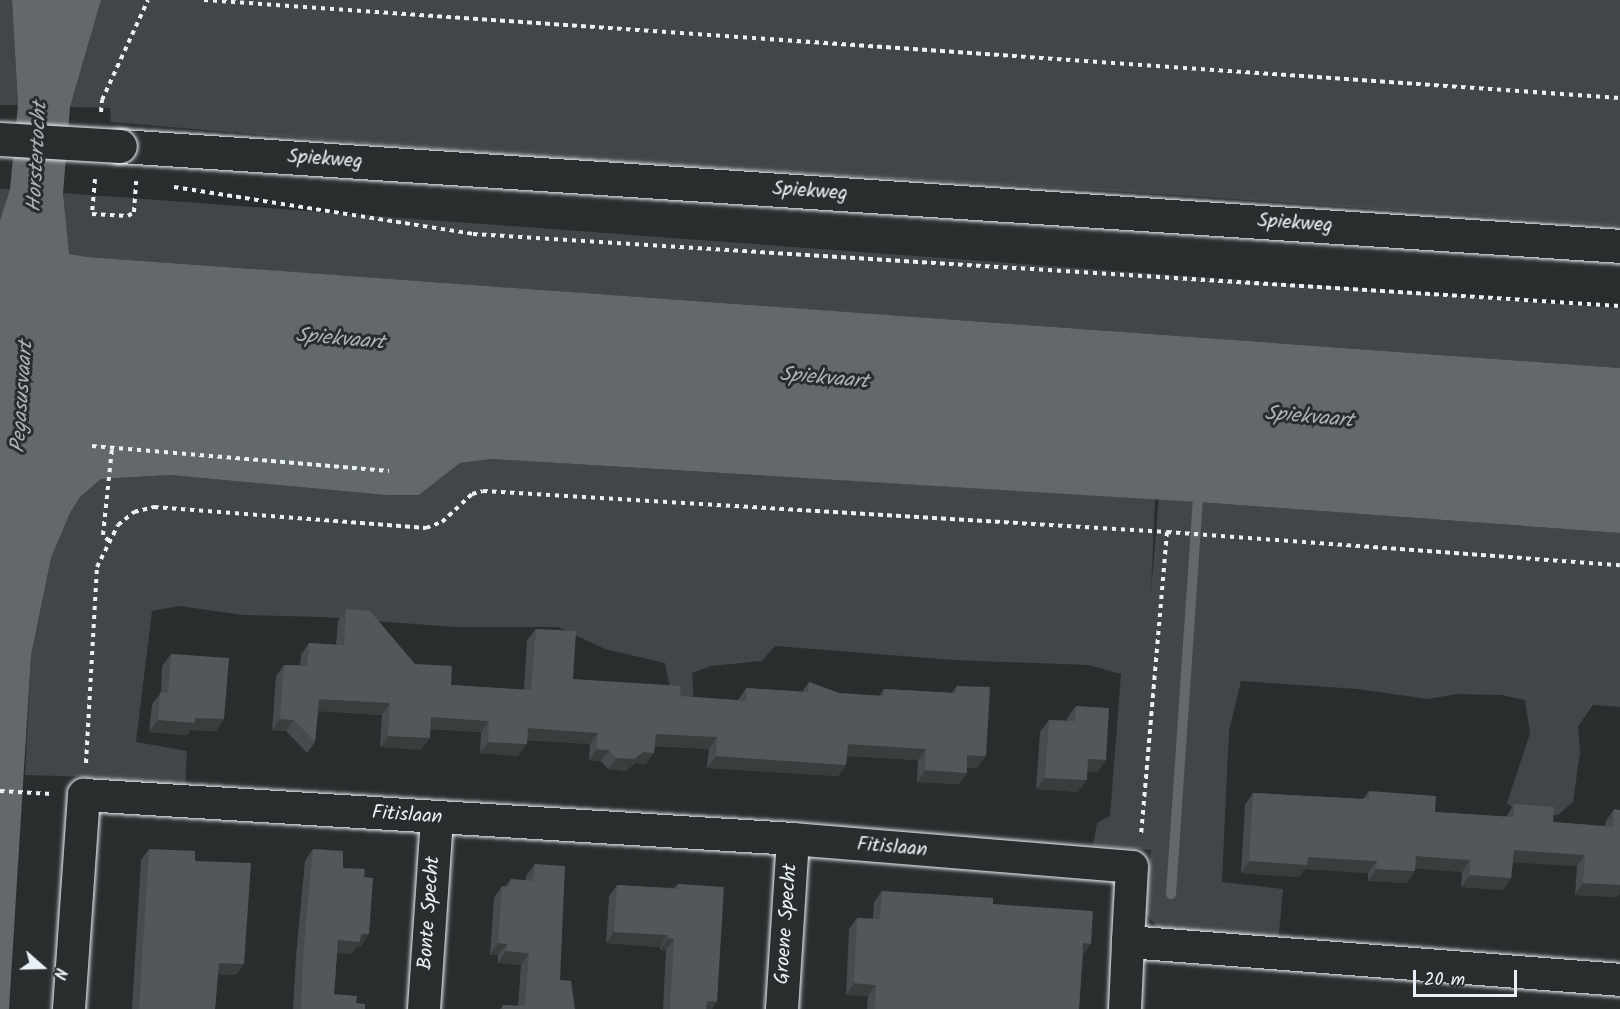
<!DOCTYPE html>
<html>
<head>
<meta charset="utf-8">
<style>
	body { margin:0 }
	#map { position:relative; width:1620px; height:1009px; overflow:hidden; background:#2a2d2e; font-family:Kalam,sans-serif }
	div>[style] { position:absolute }
	.green>* { inset:0; background:#424648 }
	.water>* { inset:0; background:#63686b }
	.stream>* { height:10px; margin:-5px; padding:0 5px; transform-origin:5px; border-radius:5px; background:#63686b }
	.path>* { height:4px; margin-top:-2px; transform-origin:0; background:repeating-linear-gradient(90deg,#e8f1f8 0 4.5px,transparent 0 9px) }
	.roads { filter:drop-shadow(0 0 2px #e8f1f8) drop-shadow(0 0 2px #e8f1f8) }
	.street>* { height:32px; margin:-16px; padding:0 16px; transform-origin:16px; border-radius:16px; background:#2a2d2e }
	.secondary>* { height:33px; margin:-16.5px; padding:0 16.5px; transform-origin:16.5px; border-radius:16.5px; background:#2a2d2e }
	.bridges { filter:drop-shadow(0 0 2px #e8f1f8) drop-shadow(0 0 2px #e8f1f8) }
	.secondary-bridge>* { height:33px; margin:-16.5px; padding:0 16.5px; transform-origin:16.5px; border-radius:16.5px; background:#2a2d2e }
	.wall>* { inset:0; background:#474b4d }
	.shaded-wall>* { inset:0; background:#3a3d3e }
	.building>* { inset:0; background:#535759 }
	span { translate:-50% -50%; white-space:nowrap; text-align:center; line-height:1.15; -webkit-text-stroke:6px #2a2d2e; paint-order:stroke }
	.street-label { font-size:20px; color:#e8f1f8 }
	.water-label { font-size:21px; color:#acb3b9; font-style:italic }
	.north { position:absolute; left:12px; top:937px; width:60px; height:60px; -webkit-text-stroke:4px #2a2d2e; paint-order:stroke; rotate:110deg; font-size:16px; font-weight:700; line-height:24px; text-align:center; color:#e8f1f8 }
	.north::after { content:''; display:block; margin:auto; width:21px; height:27px; background:#e8f1f8; clip-path:polygon(50% 0,100% 100%,50% 72%,0 100%) }
	.scale { position:absolute; left:1413px; top:970px; width:104px; height:27px; box-sizing:border-box; border:3px solid #e8f1f8; border-top:0; padding-left:8px; font-size:18px; line-height:21px; white-space:nowrap; color:#e8f1f8; -webkit-text-stroke:4px #2a2d2e; paint-order:stroke }
</style>
</head>
<body>
<div id="map">
	<div class="green">
		<i style="clip-path:polygon(0 0,12px 0,18px 105px,0 105px)"></i>
		<i style="clip-path:polygon(101px 0,1620px 0,1620px 226px,1179px 195px,543px 158px,111px 122px,110px 108px,70px 107px)"></i>
		<i style="clip-path:polygon(0 189px,10px 189px,0 220px)"></i>
		<i style="clip-path:polygon(63px 193px,1620px 308px,1620px 368px,86px 257px,68px 254px)"></i>
		<i style="clip-path:polygon(491px 459px,1155px 499px,1151px 592px,1159px 496px,1198px 502px,1620px 533px,1620px 707px,1593px 705px,1578px 726px,1580px 753px,1573px 802px,1558px 815px,1525px 816px,1507px 803px,1530px 733px,1525px 700px,1501px 695px,1457px 694px,1428px 699px,1357px 689px,1241px 681px,1229px 731px,1222px 882px,1283px 889px,1278px 945px,1164px 934px,1146px 914px,1151px 850px,1093px 845px,1097px 823px,1110px 816px,1121px 674px,1088px 665px,953px 660px,775px 646px,762px 661px,711px 666px,692px 673px,695px 724px,679px 733px,665px 663px,605px 649px,558px 627px,455px 627px,322px 617px,244px 615px,179px 606px,152px 611px,136px 742px,187px 751px,185px 788px,94px 777px,25px 775px,31px 656px,51px 558px,70px 513px,80px 497px,101px 479px,170px 475px,385px 495px,419px 495px,460px 463px)"></i>
	</div>
	<div class="water">
		<i style="clip-path:polygon(12px 0,101px 0,70px 107px,63px 193px,69px 254px,87px 257px,1620px 368px,1620px 533px,1198px 502px,491px 459px,460px 463px,419px 495px,385px 495px,170px 475px,101px 479px,80px 497px,70px 513px,51px 558px,31px 656px,9px 1009px,0 1009px,0 220px,10px 189px,18px 105px)"></i>
	</div>
	<div class="stream">
		<i style="left:1171px;top:894px;width:393px;rotate:-86.1deg"></i>
	</div>
	<div class="path">
		<i style="left:204px;top:0;width:1419px;rotate:3.96deg"></i>
		<i style="left:101px;top:112px;width:12px;rotate:-85deg"></i>
		<i style="left:102px;top:100px;width:110px;rotate:-65.3deg"></i>
		<i style="left:95px;top:179px;width:35px;rotate:95deg"></i>
		<i style="left:92px;top:214px;width:36px;rotate:3deg"></i>
		<i style="left:128px;top:216px;width:7px;rotate:-34deg"></i>
		<i style="left:134px;top:212px;width:31px;rotate:-86deg"></i>
		<i style="left:174px;top:187px;width:303px;rotate:8.9deg"></i>
		<i style="left:473px;top:234px;width:1149px;rotate:3.59deg"></i>
		<i style="left:92px;top:446px;width:298px;rotate:4.8deg"></i>
		<i style="left:1167px;top:532px;width:454px;rotate:4.2deg"></i>
		<i style="left:109px;top:541px;width:8px;rotate:-135deg"></i>
		<i style="left:103px;top:535px;width:87px;rotate:-84.1deg"></i>
		<i style="left:86px;top:763px;width:196px;rotate:-86.8deg"></i>
		<i style="left:97px;top:567px;width:47px;rotate:-63.4deg"></i>
		<i style="left:118px;top:525px;width:21px;rotate:-39deg"></i>
		<i style="left:134px;top:512px;width:21px;rotate:-14deg"></i>
		<i style="left:154px;top:507px;width:273px;rotate:4.4deg"></i>
		<i style="left:426px;top:528px;width:17px;rotate:-21deg"></i>
		<i style="left:442px;top:522px;width:41px;rotate:-43deg"></i>
		<i style="left:472px;top:494px;width:11px;rotate:-15deg"></i>
		<i style="left:483px;top:491px;width:685px;rotate:3.43deg"></i>
		<i style="left:1167px;top:532px;width:303px;rotate:94.9deg"></i>
		<i style="left:0;top:791px;width:52px;rotate:3.3deg"></i>
	</div>
	<div class="roads">
		<div class="street">
			<i style="left:69px;top:1009px;width:215px;rotate:-86deg"></i>
			<i style="left:84px;top:795px;width:710px;rotate:3.55deg"></i>
			<i style="left:793px;top:839px;width:340px;rotate:4.7deg"></i>
			<i style="left:1132px;top:867px;width:75px;rotate:93.1deg"></i>
			<i style="left:1128px;top:942px;width:493px;rotate:4.4deg"></i>
			<i style="left:424px;top:1009px;width:191px;rotate:-86.1deg"></i>
			<i style="left:782px;top:1009px;width:170px;rotate:-86.3deg"></i>
			<i style="left:1125px;top:1009px;width:67px;rotate:-87.4deg"></i>
		</div>
		<div class="secondary">
			<i style="left:120px;top:146px;width:1503px;rotate:3.81deg"></i>
		</div>
	</div>
	<div class="bridges">
		<div class="secondary-bridge">
			<i style="left:0;top:139px;width:120px;rotate:3.3deg"></i>
		</div>
	</div>
	<div class="wall">
		<i style="clip-path:polygon(346px 609px,415px 664px,451px 685px,524px 690px,527px 640px,536px 629px,573px 679px,680px 696px,738px 700px,746px 688px,802px 692px,809px 682px,839px 693px,879px 696px,884px 689px,952px 693px,957px 686px,986px 756px,977px 768px,967px 767px,967px 773px,959px 784px,917px 782px,918px 760px,847px 756px,846px 765px,838px 776px,707px 768px,709px 749px,655px 746px,646px 764px,635px 763px,626px 771px,608px 769px,601px 761px,589px 760px,590px 744px,527px 740px,518px 756px,480px 753px,481px 732px,430px 729px,421px 750px,380px 747px,382px 715px,318px 711px,315px 742px,307px 753px,286px 731px,272px 731px,276px 676px,284px 665px,300px 665px,301px 655px,309px 643px,336px 645px,338px 621px)"></i>
		<i style="clip-path:polygon(171px 654px,216px 731px,190px 730px,187px 735px,149px 732px,152px 704px,161px 693px,162px 666px)"></i>
		<i style="clip-path:polygon(1076px 706px,1098px 772px,1087px 771px,1078px 792px,1036px 789px,1040px 732px,1049px 720px,1067px 721px,1067px 718px)"></i>
		<i style="clip-path:polygon(1369px 791px,1435px 812px,1506px 817px,1514px 804px,1553px 822px,1605px 826px,1606px 821px,1614px 809px,1620px 893px,1617px 897px,1575px 895px,1577px 866px,1513px 862px,1511px 878px,1503px 890px,1461px 887px,1462px 872px,1415px 868px,1407px 883px,1368px 881px,1368px 873px,1305px 869px,1299px 877px,1241px 873px,1245px 805px,1253px 793px,1363px 799px)"></i>
		<i style="clip-path:polygon(149px 849px,195px 861px,244px 964px,236px 975px,218px 974px,215px 1009px,132px 1009px,141px 860px)"></i>
		<i style="clip-path:polygon(313px 849px,343px 868px,361px 946px,357px 946px,352px 954px,337px 953px,334px 994px,356px 1003px,365px 1009px,293px 1009px,296px 956px,305px 861px)"></i>
		<i style="clip-path:polygon(535px 864px,560px 980px,575px 1009px,500px 1009px,503px 1005px,518px 1006px,521px 965px,498px 963px,498px 955px,490px 955px,494px 898px,502px 886px,505px 887px,511px 879px,526px 880px,526px 876px)"></i>
		<i style="clip-path:polygon(678px 884px,712px 1009px,663px 1009px,666px 950px,660px 950px,660px 947px,606px 943px,609px 896px,617px 885px,674px 888px)"></i>
		<i style="clip-path:polygon(882px 891px,993px 904px,1083px 955px,1079px 1009px,867px 1009px,868px 996px,846px 995px,849px 929px,857px 918px,873px 919px,874px 902px)"></i>
	</div>
	<div class="shaded-wall">
		<i style="clip-path:polygon(319px 699px,390px 703px,382px 715px,311px 710px)"></i>
		<i style="clip-path:polygon(431px 717px,489px 721px,481px 732px,423px 728px)"></i>
		<i style="clip-path:polygon(195px 718px,224px 719px,216px 731px,190px 730px,187px 735px,149px 732px,158px 720px)"></i>
		<i style="clip-path:polygon(280px 719px,294px 720px,286px 731px,272px 731px)"></i>
		<i style="clip-path:polygon(528px 728px,598px 733px,590px 744px,520px 739px)"></i>
		<i style="clip-path:polygon(656px 734px,717px 737px,709px 749px,648px 745px)"></i>
		<i style="clip-path:polygon(388px 736px,430px 738px,421px 750px,380px 747px)"></i>
		<i style="clip-path:polygon(488px 742px,527px 744px,518px 756px,480px 753px)"></i>
		<i style="clip-path:polygon(848px 744px,926px 749px,918px 760px,839px 755px)"></i>
		<i style="clip-path:polygon(597px 749px,609px 750px,601px 761px,589px 760px)"></i>
		<i style="clip-path:polygon(643px 752px,654px 753px,646px 764px,635px 763px,626px 771px,608px 769px,616px 758px)"></i>
		<i style="clip-path:polygon(967px 755px,986px 756px,977px 768px,959px 767px)"></i>
		<i style="clip-path:polygon(716px 756px,846px 765px,838px 776px,707px 768px)"></i>
		<i style="clip-path:polygon(1088px 759px,1106px 760px,1098px 772px,1079px 771px)"></i>
		<i style="clip-path:polygon(925px 770px,967px 773px,959px 784px,917px 782px)"></i>
		<i style="clip-path:polygon(1045px 778px,1087px 780px,1078px 792px,1036px 789px)"></i>
		<i style="clip-path:polygon(1514px 850px,1585px 855px,1577px 866px,1505px 862px)"></i>
		<i style="clip-path:polygon(1416px 856px,1470px 860px,1462px 872px,1408px 868px)"></i>
		<i style="clip-path:polygon(1308px 857px,1377px 861px,1368px 873px,1305px 869px,1299px 877px,1241px 873px,1249px 861px)"></i>
		<i style="clip-path:polygon(1376px 869px,1415px 871px,1407px 883px,1368px 881px)"></i>
		<i style="clip-path:polygon(1470px 875px,1511px 878px,1503px 890px,1461px 887px)"></i>
		<i style="clip-path:polygon(1583px 883px,1620px 885px,1620px 893px,1617px 897px,1575px 895px)"></i>
		<i style="clip-path:polygon(614px 932px,668px 935px,660px 947px,606px 943px)"></i>
		<i style="clip-path:polygon(361px 934px,369px 934px,361px 946px,357px 946px,352px 954px,330px 952px,338px 940px)"></i>
		<i style="clip-path:polygon(668px 938px,674px 939px,666px 950px,660px 950px)"></i>
		<i style="clip-path:polygon(498px 943px,507px 944px,498px 955px,490px 955px)"></i>
		<i style="clip-path:polygon(1083px 943px,1091px 944px,1083px 955px,1075px 955px)"></i>
		<i style="clip-path:polygon(506px 951px,529px 953px,521px 965px,498px 963px)"></i>
		<i style="clip-path:polygon(219px 963px,244px 964px,236px 975px,211px 974px)"></i>
		<i style="clip-path:polygon(854px 983px,876px 985px,868px 996px,846px 995px)"></i>
		<i style="clip-path:polygon(707px 1001px,717px 1002px,712px 1009px,701px 1009px)"></i>
	</div>
	<div class="building">
		<i style="clip-path:polygon(346px 609px,370px 611px,415px 664px,452px 666px,451px 685px,531px 690px,536px 629px,576px 631px,573px 679px,681px 686px,680px 696px,746px 701px,746px 688px,808px 692px,809px 682px,839px 693px,883px 696px,884px 689px,956px 693px,957px 686px,990px 687px,986px 756px,967px 755px,967px 773px,925px 770px,926px 749px,848px 744px,846px 765px,716px 756px,717px 737px,656px 734px,654px 753px,643px 752px,634px 759px,616px 758px,609px 750px,597px 749px,598px 733px,528px 728px,527px 744px,488px 742px,489px 721px,431px 717px,430px 738px,388px 736px,390px 703px,319px 699px,315px 742px,294px 720px,280px 719px,284px 665px,307px 666px,309px 643px,344px 645px)"></i>
		<i style="clip-path:polygon(171px 654px,229px 658px,224px 719px,195px 718px,195px 723px,158px 720px,160px 692px,168px 693px)"></i>
		<i style="clip-path:polygon(1076px 706px,1109px 708px,1106px 760px,1088px 759px,1087px 780px,1045px 778px,1049px 720px,1075px 721px)"></i>
		<i style="clip-path:polygon(1369px 791px,1436px 796px,1435px 812px,1514px 817px,1514px 804px,1554px 807px,1553px 822px,1613px 827px,1614px 809px,1620px 810px,1620px 885px,1583px 883px,1585px 855px,1514px 850px,1511px 878px,1470px 875px,1470px 860px,1416px 856px,1415px 871px,1376px 869px,1377px 861px,1308px 857px,1307px 865px,1249px 861px,1253px 793px,1363px 799px,1369px 798px)"></i>
		<i style="clip-path:polygon(149px 849px,195px 851px,195px 861px,251px 863px,244px 964px,219px 963px,215px 1009px,139px 1009px)"></i>
		<i style="clip-path:polygon(313px 849px,343px 851px,343px 868px,365px 869px,364px 877px,373px 878px,369px 934px,361px 934px,360px 942px,338px 940px,334px 994px,357px 996px,356px 1003px,365px 1004px,365px 1009px,301px 1009px,304px 944px)"></i>
		<i style="clip-path:polygon(535px 864px,565px 866px,560px 980px,571px 981px,575px 1009px,503px 1009px,503px 1005px,525px 1006px,529px 953px,506px 951px,507px 944px,498px 943px,502px 886px,510px 887px,511px 879px,533px 881px)"></i>
		<i style="clip-path:polygon(678px 884px,724px 887px,717px 1002px,707px 1001px,706px 1009px,670px 1009px,674px 939px,668px 938px,668px 935px,614px 932px,617px 885px,678px 889px)"></i>
		<i style="clip-path:polygon(882px 891px,993px 898px,993px 904px,1093px 911px,1091px 944px,1083px 943px,1079px 1009px,875px 1009px,876px 985px,854px 983px,857px 918px,880px 919px)"></i>
	</div>
	<div class="street-label">
		<span style="left:325px;top:160px;rotate:4deg">Spiekweg</span>
		<span style="left:810px;top:192px;rotate:4deg">Spiekweg</span>
		<span style="left:1295px;top:224px;rotate:4deg">Spiekweg</span>
		<span style="left:407px;top:816px;rotate:4deg">Fitislaan</span>
		<span style="left:892px;top:848px;rotate:5deg">Fitislaan</span>
		<span style="left:430px;top:913px;rotate:-86deg">Bonte Specht</span>
		<span style="left:787px;top:924px;rotate:-86deg">Groene Specht</span>
	</div>
	<div class="water-label">
		<span style="left:38px;top:157px;rotate:-87deg">Horstertocht</span>
		<span style="left:340px;top:340px;rotate:5deg">Spiekvaart</span>
		<span style="left:824px;top:379px;rotate:5deg">Spiekvaart</span>
		<span style="left:23px;top:397px;rotate:-86deg">Pegasusvaart</span>
		<span style="left:1309px;top:418px;rotate:5deg">Spiekvaart</span>
	</div>
	<div class="north">N</div>
	<div class="scale">20 m</div>
</div>
</body>
</html>
